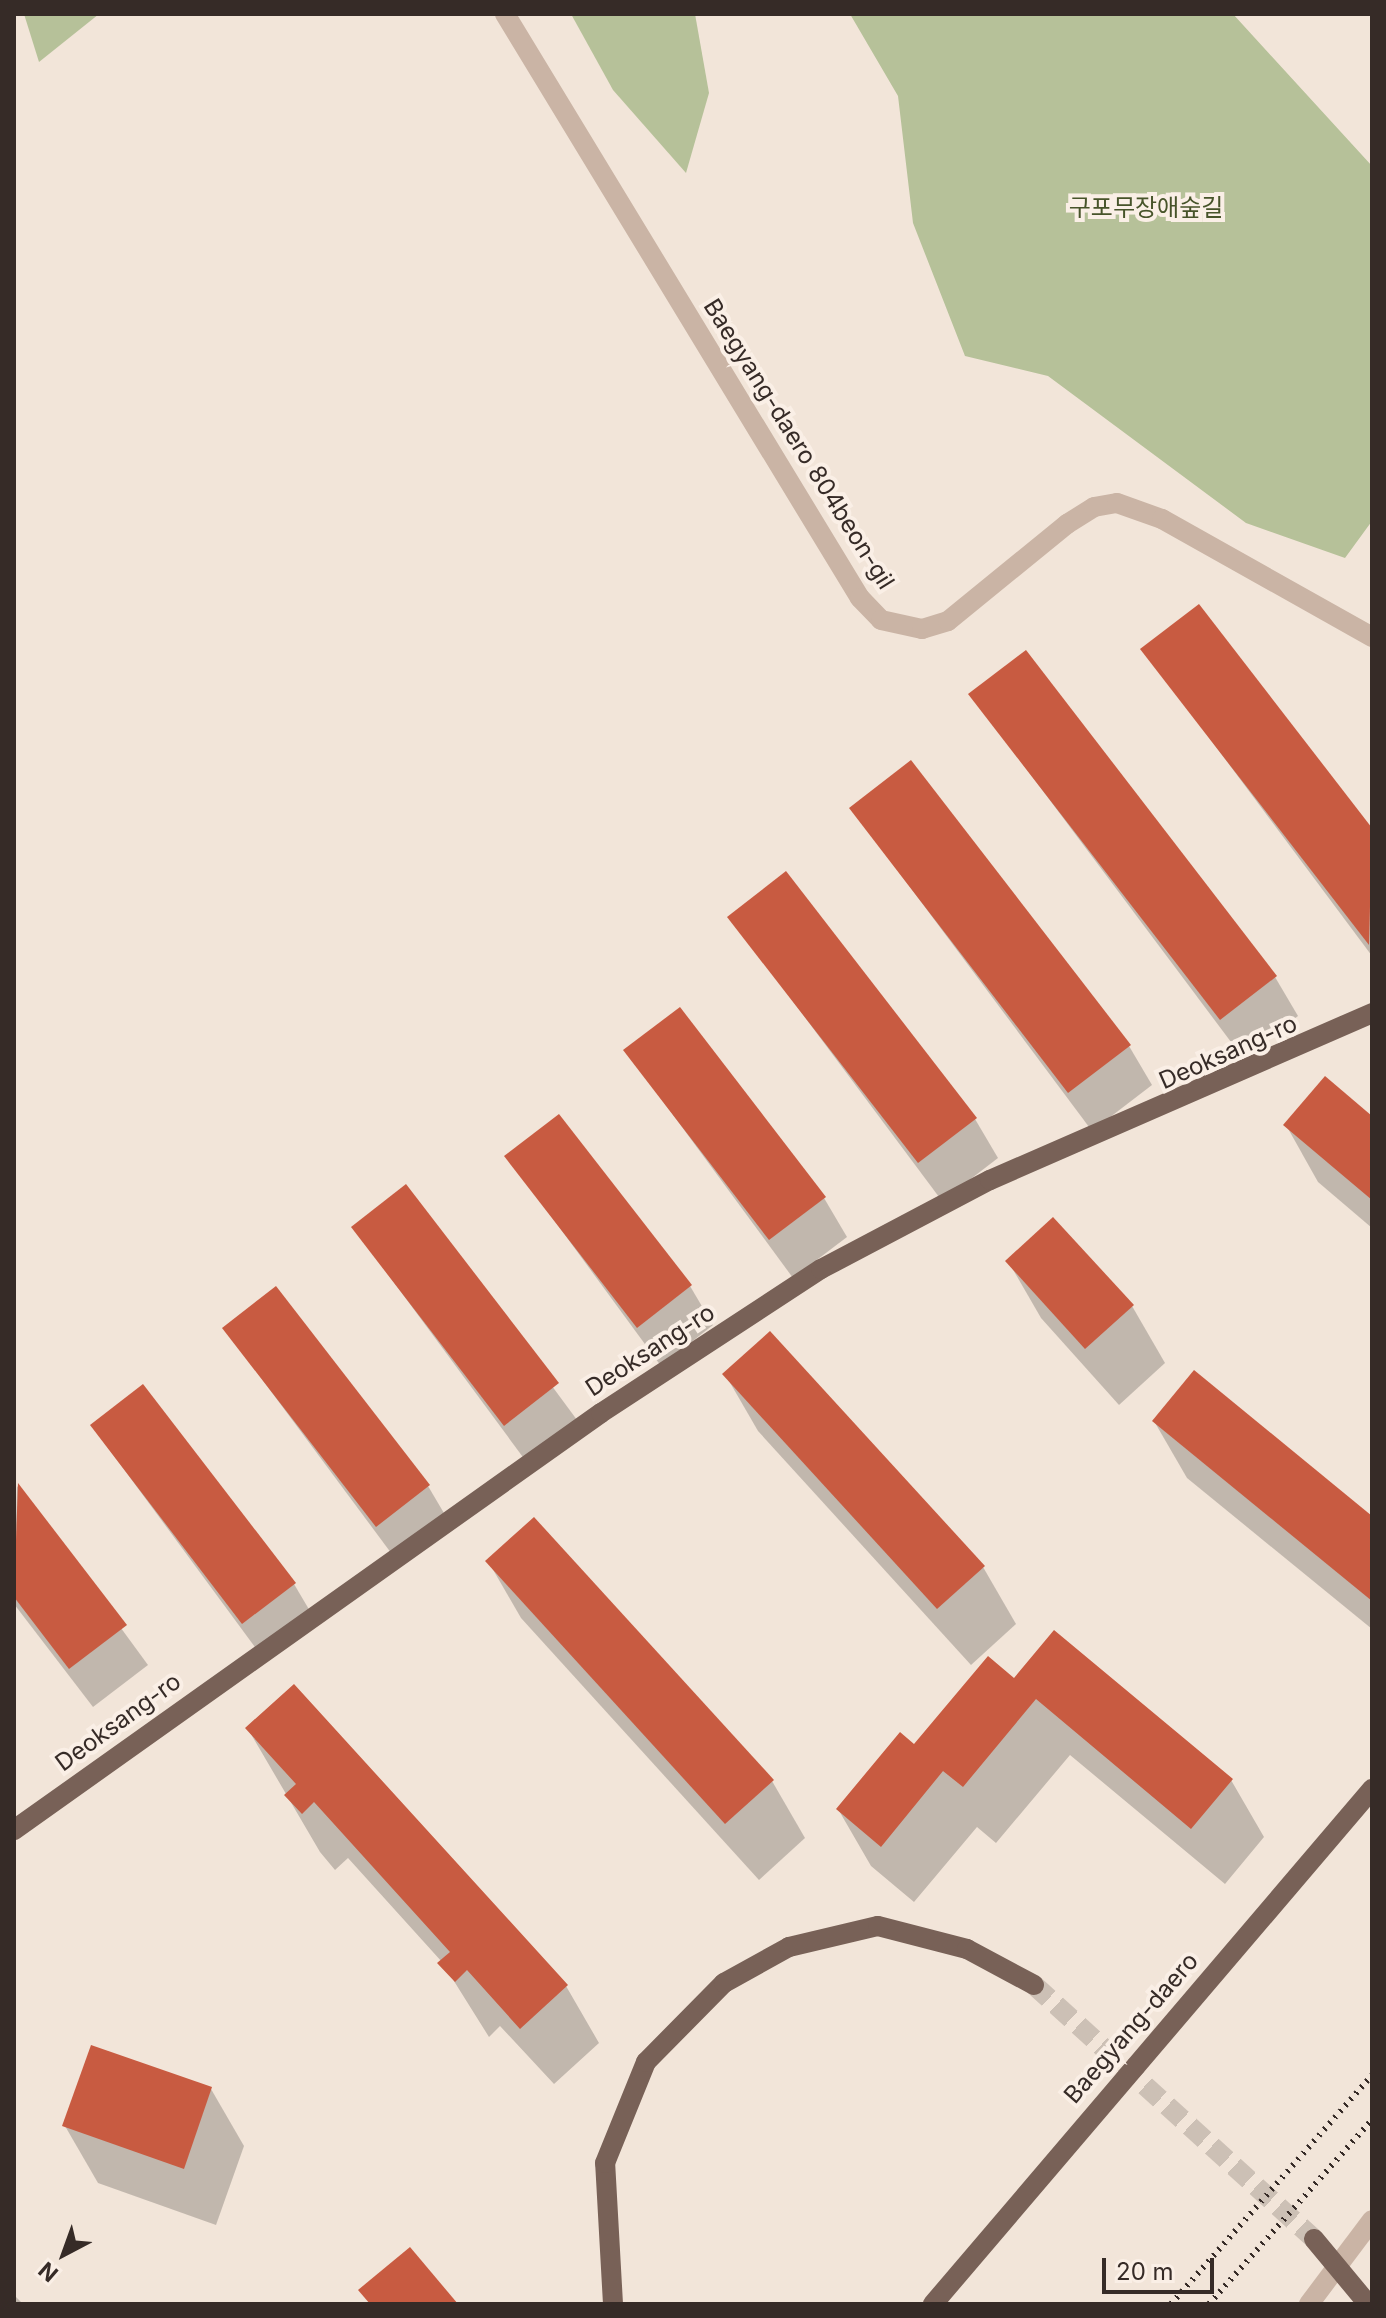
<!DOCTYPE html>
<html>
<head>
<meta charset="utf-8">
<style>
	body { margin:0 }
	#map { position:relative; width:1386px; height:2318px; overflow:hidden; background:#f2e5d9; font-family:Inter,"Noto Sans KR",sans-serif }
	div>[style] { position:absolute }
	.green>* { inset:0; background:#b6c199 }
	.shadow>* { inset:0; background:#0003 }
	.building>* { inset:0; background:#c85b41 }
	.major-tunnel>* { height:20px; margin-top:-10px; transform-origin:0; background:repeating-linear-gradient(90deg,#ccc0b5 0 20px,transparent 0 30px) }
	.minor>* { height:20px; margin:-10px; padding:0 10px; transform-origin:10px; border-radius:10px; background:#cab4a5 }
	.major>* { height:20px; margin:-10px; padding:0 10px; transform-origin:10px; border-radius:10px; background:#786157 }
	.rail>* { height:6px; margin-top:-3px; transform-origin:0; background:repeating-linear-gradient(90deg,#362b27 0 2px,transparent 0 8px) }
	span { translate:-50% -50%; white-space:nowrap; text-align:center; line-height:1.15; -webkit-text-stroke:8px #faefe6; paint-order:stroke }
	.park-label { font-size:24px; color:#47542a }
	.street-label { font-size:24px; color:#362b27 }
	.frame { position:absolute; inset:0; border:16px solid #362b27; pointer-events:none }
	.north { position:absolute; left:24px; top:2214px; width:80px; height:80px; -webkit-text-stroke:6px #faefe6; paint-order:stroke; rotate:221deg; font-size:22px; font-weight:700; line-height:32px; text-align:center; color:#362b27 }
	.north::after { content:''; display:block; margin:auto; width:28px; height:36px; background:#362b27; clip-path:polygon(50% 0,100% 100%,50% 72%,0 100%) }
	.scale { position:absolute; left:1102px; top:2258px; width:112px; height:36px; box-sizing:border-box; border:4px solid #362b27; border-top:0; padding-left:10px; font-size:24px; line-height:28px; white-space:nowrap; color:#362b27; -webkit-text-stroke:6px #faefe6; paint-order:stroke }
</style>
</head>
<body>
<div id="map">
	<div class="green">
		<i style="clip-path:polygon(24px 14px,99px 14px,39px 62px)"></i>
		<i style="clip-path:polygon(571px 14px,695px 14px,709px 93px,686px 173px,613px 90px)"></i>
		<i style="clip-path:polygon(850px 14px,1233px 14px,1372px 166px,1372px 521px,1345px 558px,1246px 523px,1048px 376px,965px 356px,913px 223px,898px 96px)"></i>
	</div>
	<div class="shadow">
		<i style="clip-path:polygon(1198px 606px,1372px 832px,1372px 956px,1143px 649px)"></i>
		<i style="clip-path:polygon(971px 695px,1275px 977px,1298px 1016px,1243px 1058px)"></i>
		<i style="clip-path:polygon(851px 808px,1129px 1046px,1152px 1085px,1092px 1131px)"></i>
		<i style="clip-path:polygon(730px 917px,975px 1119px,998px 1158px,942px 1201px)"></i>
		<i style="clip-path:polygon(626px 1051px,824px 1198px,847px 1237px,793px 1278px)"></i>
		<i style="clip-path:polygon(1372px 1118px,1372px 1228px,1318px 1182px,1286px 1125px)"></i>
		<i style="clip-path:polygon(507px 1156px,690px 1286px,713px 1325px,661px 1366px)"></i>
		<i style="clip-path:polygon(405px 1187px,580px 1424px,528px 1464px,353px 1227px)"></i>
		<i style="clip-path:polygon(1008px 1261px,1132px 1306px,1165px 1363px,1119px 1405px,1041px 1318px)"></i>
		<i style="clip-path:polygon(224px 1328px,428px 1486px,451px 1525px,400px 1565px)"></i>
		<i style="clip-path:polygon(725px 1374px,983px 1567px,1016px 1624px,971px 1665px,758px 1431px)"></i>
		<i style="clip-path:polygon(1154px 1421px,1372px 1519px,1372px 1629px,1187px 1478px)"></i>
		<i style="clip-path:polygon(92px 1426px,294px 1584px,317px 1623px,266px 1662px)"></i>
		<i style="clip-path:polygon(17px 1486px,148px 1665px,93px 1707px,14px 1604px)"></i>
		<i style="clip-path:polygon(488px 1561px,772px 1781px,805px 1838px,759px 1880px,521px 1618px)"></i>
		<i style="clip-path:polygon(1014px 1681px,1231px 1780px,1264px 1837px,1225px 1884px,1070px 1755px,996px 1843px,977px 1827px,914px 1902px,871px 1866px,838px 1809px)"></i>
		<i style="clip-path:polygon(248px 1729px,566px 1986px,599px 2043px,554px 2084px,500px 2026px,489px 2037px,442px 1962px,348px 1858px,335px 1870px,320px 1852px)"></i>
		<i style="clip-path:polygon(211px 2089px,244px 2146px,216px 2225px,98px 2183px,65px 2126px)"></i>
		<i style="clip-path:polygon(14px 2295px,23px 2304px,14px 2304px)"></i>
	</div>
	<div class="building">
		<i style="clip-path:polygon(1199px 604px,1372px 828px,1369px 945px,1140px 649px)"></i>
		<i style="clip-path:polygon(1026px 650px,1277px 976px,1220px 1020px,968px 694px)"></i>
		<i style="clip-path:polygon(911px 760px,1131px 1045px,1068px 1093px,849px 808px)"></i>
		<i style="clip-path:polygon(786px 871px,977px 1118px,918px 1163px,727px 917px)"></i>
		<i style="clip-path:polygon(680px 1007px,826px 1197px,769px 1240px,623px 1050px)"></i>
		<i style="clip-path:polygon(1325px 1076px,1372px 1116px,1372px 1200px,1283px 1125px)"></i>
		<i style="clip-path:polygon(559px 1114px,692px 1285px,637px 1328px,504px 1156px)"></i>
		<i style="clip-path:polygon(406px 1184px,559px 1383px,504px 1426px,351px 1227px)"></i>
		<i style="clip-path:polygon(1053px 1217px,1134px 1305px,1085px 1349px,1005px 1261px)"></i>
		<i style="clip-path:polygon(276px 1286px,430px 1485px,376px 1527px,222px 1328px)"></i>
		<i style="clip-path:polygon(770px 1331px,985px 1566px,937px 1609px,722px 1374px)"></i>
		<i style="clip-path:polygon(1194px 1370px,1372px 1516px,1372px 1601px,1152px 1421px)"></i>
		<i style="clip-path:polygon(143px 1384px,296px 1583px,242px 1624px,90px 1425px)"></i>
		<i style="clip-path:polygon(18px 1483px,127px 1625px,69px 1669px,14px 1597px)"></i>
		<i style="clip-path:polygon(534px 1517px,774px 1780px,725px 1824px,485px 1561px)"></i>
		<i style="clip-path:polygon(1054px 1630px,1233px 1779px,1191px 1829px,1036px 1699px,963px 1787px,943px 1771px,881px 1847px,836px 1809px,900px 1732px,914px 1744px,988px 1656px,1014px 1678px)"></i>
		<i style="clip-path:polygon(294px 1684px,568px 1985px,520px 2029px,467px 1970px,455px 1982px,437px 1963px,450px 1952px,314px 1802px,302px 1814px,284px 1795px,296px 1784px,245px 1728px)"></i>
		<i style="clip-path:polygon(91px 2045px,212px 2087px,184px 2169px,62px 2126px)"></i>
		<i style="clip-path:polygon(410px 2247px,458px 2304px,370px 2304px,358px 2290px)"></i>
	</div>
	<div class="major-tunnel">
		<i style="left:1034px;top:1985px;width:378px;rotate:42.2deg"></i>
	</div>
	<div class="minor">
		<i style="left:505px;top:14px;width:683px;rotate:58.71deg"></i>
		<i style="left:860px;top:598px;width:30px;rotate:46deg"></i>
		<i style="left:881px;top:620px;width:42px;rotate:12.4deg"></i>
		<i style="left:922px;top:629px;width:27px;rotate:-17deg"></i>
		<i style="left:948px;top:621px;width:154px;rotate:-39.2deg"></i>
		<i style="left:1067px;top:524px;width:32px;rotate:-32deg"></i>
		<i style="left:1094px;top:507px;width:23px;rotate:-10deg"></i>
		<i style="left:1117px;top:503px;width:48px;rotate:19.6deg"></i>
		<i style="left:1162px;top:519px;width:241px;rotate:29.3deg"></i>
		<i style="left:1309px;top:2304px;width:105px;rotate:-53.1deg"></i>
	</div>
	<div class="major">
		<i style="left:14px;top:1830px;width:720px;rotate:-35.39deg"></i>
		<i style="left:601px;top:1413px;width:263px;rotate:-33.2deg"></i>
		<i style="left:821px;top:1269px;width:191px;rotate:-27.8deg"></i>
		<i style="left:990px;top:1180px;width:417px;rotate:-23.6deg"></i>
		<i style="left:1314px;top:2239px;width:85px;rotate:50.3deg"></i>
		<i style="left:613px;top:2304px;width:141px;rotate:-93.2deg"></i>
		<i style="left:605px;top:2163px;width:109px;rotate:-67.9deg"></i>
		<i style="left:646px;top:2062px;width:111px;rotate:-45.4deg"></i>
		<i style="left:724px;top:1983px;width:74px;rotate:-29deg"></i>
		<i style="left:789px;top:1947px;width:91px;rotate:-13.3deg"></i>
		<i style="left:878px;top:1926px;width:92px;rotate:14.5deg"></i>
		<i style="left:967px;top:1949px;width:76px;rotate:28.2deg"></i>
		<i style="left:933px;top:2304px;width:677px;rotate:-49.55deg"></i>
	</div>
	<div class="rail">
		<i style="left:1171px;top:2304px;width:305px;rotate:-48.7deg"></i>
		<i style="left:1209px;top:2304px;width:246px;rotate:-48.5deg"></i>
	</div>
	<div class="park-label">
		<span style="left:1146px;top:208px">구포무장애숲길</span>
	</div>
	<div class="street-label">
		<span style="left:799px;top:444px;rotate:58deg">Baegyang-daero 804beon-gil</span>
		<span style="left:1228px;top:1052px;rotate:-24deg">Deoksang-ro</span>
		<span style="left:650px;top:1350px;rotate:-33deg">Deoksang-ro</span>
		<span style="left:118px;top:1722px;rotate:-36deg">Deoksang-ro</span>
		<span style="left:1131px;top:2028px;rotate:-49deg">Baegyang-daero</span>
	</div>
	<div class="frame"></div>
	<div class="north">N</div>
	<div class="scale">20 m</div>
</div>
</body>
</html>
